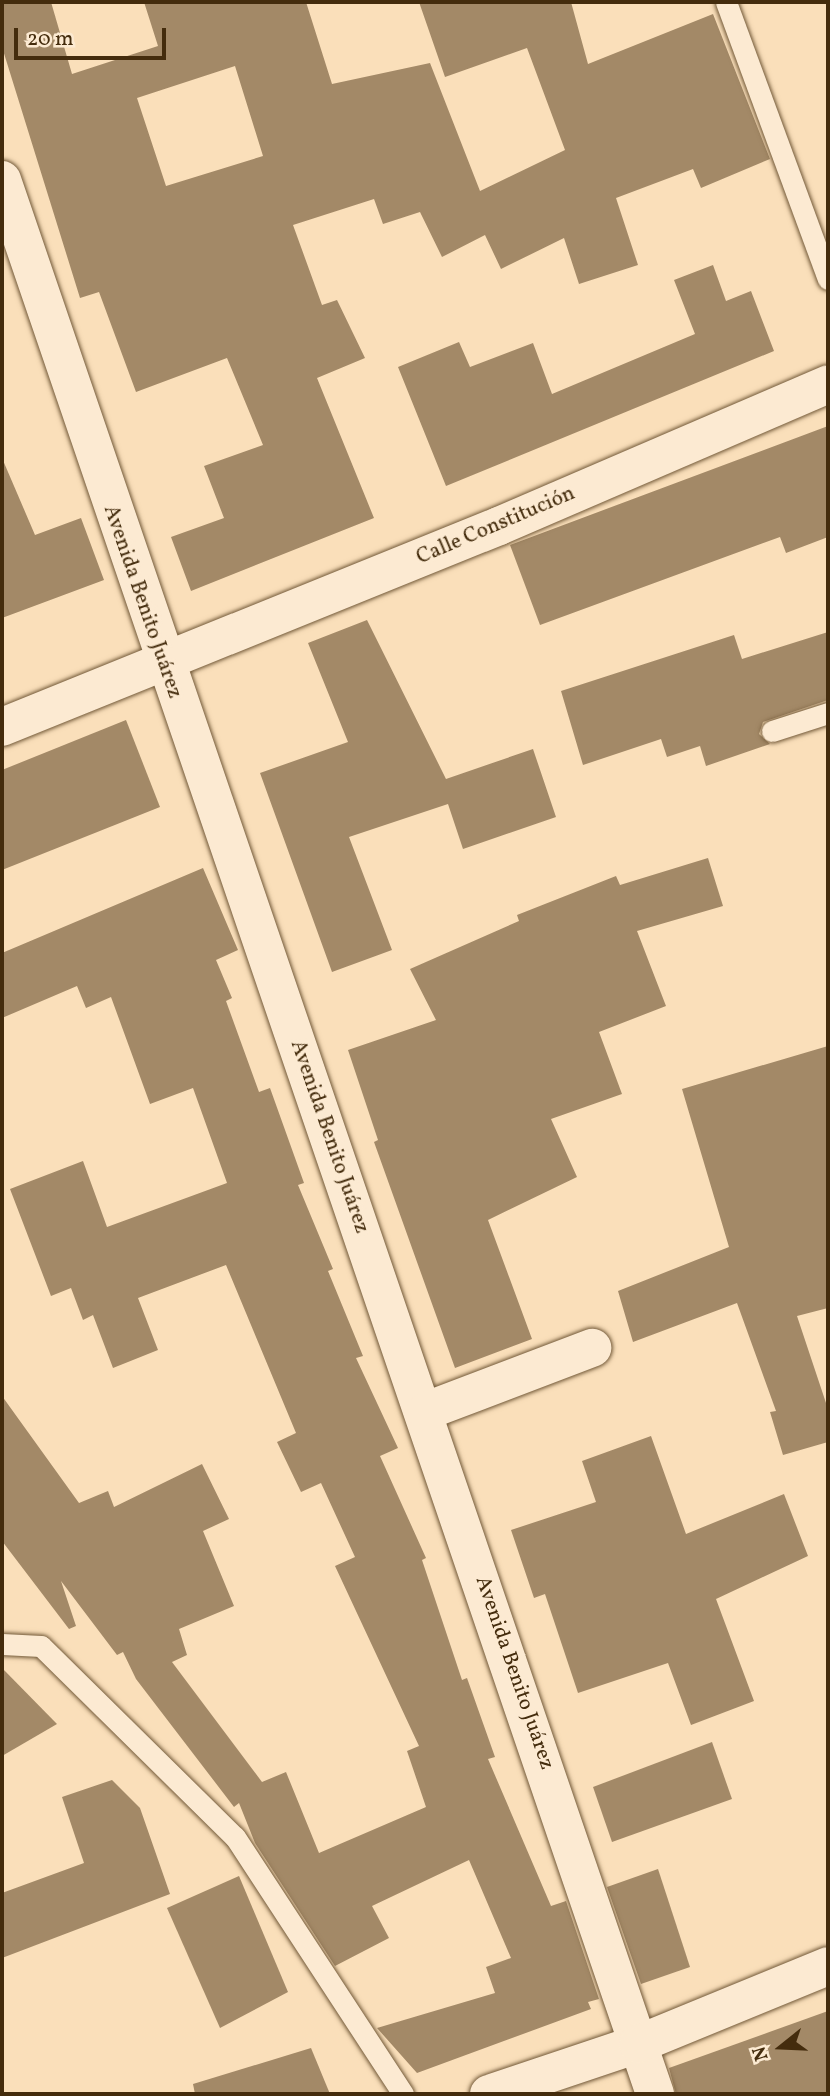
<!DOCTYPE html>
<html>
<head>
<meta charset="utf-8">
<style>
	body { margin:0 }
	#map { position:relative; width:830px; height:2096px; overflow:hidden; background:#fadfba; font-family:Vollkorn,serif }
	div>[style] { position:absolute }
	.building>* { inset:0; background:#a38967 }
	.roads { filter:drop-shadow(0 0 2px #725938) drop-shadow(0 0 2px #725938) }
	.service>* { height:21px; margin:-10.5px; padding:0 10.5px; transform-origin:10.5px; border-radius:10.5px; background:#fcead2 }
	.minor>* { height:38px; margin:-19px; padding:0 19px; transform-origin:19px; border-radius:19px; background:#fcead2 }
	span { translate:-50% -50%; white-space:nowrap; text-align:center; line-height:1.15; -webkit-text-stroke:7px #fcead2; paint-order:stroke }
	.street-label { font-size:21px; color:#442c0d }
	.frame { position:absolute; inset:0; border:4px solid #442c0d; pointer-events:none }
	.north { position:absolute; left:746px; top:2012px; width:70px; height:70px; -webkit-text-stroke:5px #fcead2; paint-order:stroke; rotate:252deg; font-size:19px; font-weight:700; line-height:28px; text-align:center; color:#442c0d }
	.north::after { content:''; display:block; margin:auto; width:24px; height:32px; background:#442c0d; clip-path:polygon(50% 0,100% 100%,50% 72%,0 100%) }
	.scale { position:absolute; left:14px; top:28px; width:152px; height:32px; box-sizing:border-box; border:4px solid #442c0d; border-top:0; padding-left:9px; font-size:21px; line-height:24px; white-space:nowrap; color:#442c0d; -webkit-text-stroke:5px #fcead2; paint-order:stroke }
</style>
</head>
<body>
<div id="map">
	<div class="building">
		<i style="clip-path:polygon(evenodd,2px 2px,51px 2px,72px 74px,158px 46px,144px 2px,306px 2px,332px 84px,430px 63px,480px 191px,565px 150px,527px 48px,445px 77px,419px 2px,571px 2px,588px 64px,713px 14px,770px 159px,701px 188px,693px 169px,616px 198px,638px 265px,579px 284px,564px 238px,501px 269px,485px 235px,442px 257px,420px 212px,383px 224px,374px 199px,293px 225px,322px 305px,337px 300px,365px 358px,317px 378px,374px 518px,191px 591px,171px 537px,224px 518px,204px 466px,263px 445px,227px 358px,136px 392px,99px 292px,80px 298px,2px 47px,2px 2px,235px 66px,263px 156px,166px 186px,137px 98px,235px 66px)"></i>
		<i style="clip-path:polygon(713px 265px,726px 301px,751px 291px,774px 351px,446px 486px,398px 367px,459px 342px,470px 367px,533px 343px,552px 394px,695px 334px,674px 280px)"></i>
		<i style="clip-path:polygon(828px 426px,828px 537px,786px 553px,780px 537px,540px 625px,510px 545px)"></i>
		<i style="clip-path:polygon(2px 458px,35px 535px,81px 518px,104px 580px,2px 618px)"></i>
		<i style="clip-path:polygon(367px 620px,446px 779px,533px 749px,556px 817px,463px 849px,448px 804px,349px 837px,392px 950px,332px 972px,260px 773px,348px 742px,308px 643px)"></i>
		<i style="clip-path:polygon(828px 632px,828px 700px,763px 722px,759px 734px,770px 744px,706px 766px,700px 746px,667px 757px,661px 739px,583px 765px,561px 691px,734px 635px,742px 659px)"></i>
		<i style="clip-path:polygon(126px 720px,160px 807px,2px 870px,2px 770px)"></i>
		<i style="clip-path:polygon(708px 858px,723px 906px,637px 931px,666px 1006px,599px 1032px,622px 1094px,551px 1119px,577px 1177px,488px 1220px,532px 1339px,455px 1368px,374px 1142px,378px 1140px,348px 1050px,436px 1020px,410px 969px,519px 921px,517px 915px,616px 876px,620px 885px)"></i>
		<i style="clip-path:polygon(203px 868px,238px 950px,216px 960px,232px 998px,226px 1001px,259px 1092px,270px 1088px,304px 1183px,298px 1185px,333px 1269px,328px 1271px,363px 1356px,356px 1358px,398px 1448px,380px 1456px,426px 1558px,422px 1560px,462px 1680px,467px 1678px,495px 1757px,488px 1759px,551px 1906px,566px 1901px,599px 1999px,588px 2002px,591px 2009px,417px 2073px,377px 2028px,495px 1993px,486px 1967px,511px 1958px,469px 1860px,372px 1906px,389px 1938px,335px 1966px,255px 1843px,239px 1803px,234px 1807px,136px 1679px,123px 1652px,117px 1655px,61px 1581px,76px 1626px,69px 1629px,2px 1541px,2px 1396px,79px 1503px,108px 1491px,114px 1507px,202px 1464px,229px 1519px,203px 1531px,234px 1606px,179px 1629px,187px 1655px,172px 1662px,262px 1782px,286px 1772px,319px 1853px,426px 1807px,407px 1751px,419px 1746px,335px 1566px,355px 1557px,321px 1483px,301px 1492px,277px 1442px,296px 1433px,226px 1265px,138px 1298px,158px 1350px,113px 1368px,93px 1315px,83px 1320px,71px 1288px,51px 1296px,10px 1189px,83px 1161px,107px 1227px,227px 1183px,193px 1088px,150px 1104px,111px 997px,86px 1008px,77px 986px,2px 1018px,2px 953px)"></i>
		<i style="clip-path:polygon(828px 1046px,828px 1308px,797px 1316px,828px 1409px,828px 1442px,783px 1455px,770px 1412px,776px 1411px,737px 1303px,633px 1342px,618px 1291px,729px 1247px,682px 1089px)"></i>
		<i style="clip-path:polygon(651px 1436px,686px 1534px,784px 1494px,808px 1556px,716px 1599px,754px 1701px,691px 1725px,668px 1663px,578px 1693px,545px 1594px,534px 1598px,511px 1530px,596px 1502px,582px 1461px)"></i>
		<i style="clip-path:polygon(2px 1668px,57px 1724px,2px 1756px)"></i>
		<i style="clip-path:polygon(712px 1742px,732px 1799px,612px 1842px,593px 1787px)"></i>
		<i style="clip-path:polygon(112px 1780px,140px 1808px,170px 1894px,2px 1958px,2px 1893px,84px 1863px,62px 1797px)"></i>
		<i style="clip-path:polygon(658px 1869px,690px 1967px,641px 1984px,607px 1887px)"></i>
		<i style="clip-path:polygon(239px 1876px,288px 1992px,220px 2028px,167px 1908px)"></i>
		<i style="clip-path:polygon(828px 2011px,828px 2094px,676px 2094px,669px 2068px)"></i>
		<i style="clip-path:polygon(311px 2048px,330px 2094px,195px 2094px,193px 2084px)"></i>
	</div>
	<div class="roads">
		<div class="service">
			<i style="left:726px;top:2px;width:295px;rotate:69.8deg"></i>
			<i style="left:772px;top:731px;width:59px;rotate:-17.8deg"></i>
			<i style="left:2px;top:1644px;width:39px;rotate:3deg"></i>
			<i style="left:41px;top:1646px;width:272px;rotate:44.6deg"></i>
			<i style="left:235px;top:1837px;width:307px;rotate:56.8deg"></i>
		</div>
		<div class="minor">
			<i style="left:2px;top:180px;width:2022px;rotate:71.16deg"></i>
			<i style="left:2px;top:727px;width:536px;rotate:-22.02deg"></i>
			<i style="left:499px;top:526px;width:358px;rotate:-23.3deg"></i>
			<i style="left:426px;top:1411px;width:178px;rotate:-20.8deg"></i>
			<i style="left:489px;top:2094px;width:157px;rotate:-18.6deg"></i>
			<i style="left:638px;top:2044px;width:205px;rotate:-22.3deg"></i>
		</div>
	</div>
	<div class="street-label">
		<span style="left:496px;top:526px;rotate:-23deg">Calle Constitución</span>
		<span style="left:142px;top:602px;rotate:71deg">Avenida Benito Juárez</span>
		<span style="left:329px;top:1137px;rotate:71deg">Avenida Benito Juárez</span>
		<span style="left:514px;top:1673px;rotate:71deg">Avenida Benito Juárez</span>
	</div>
	<div class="frame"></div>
	<div class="north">N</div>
	<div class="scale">20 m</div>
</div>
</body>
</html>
